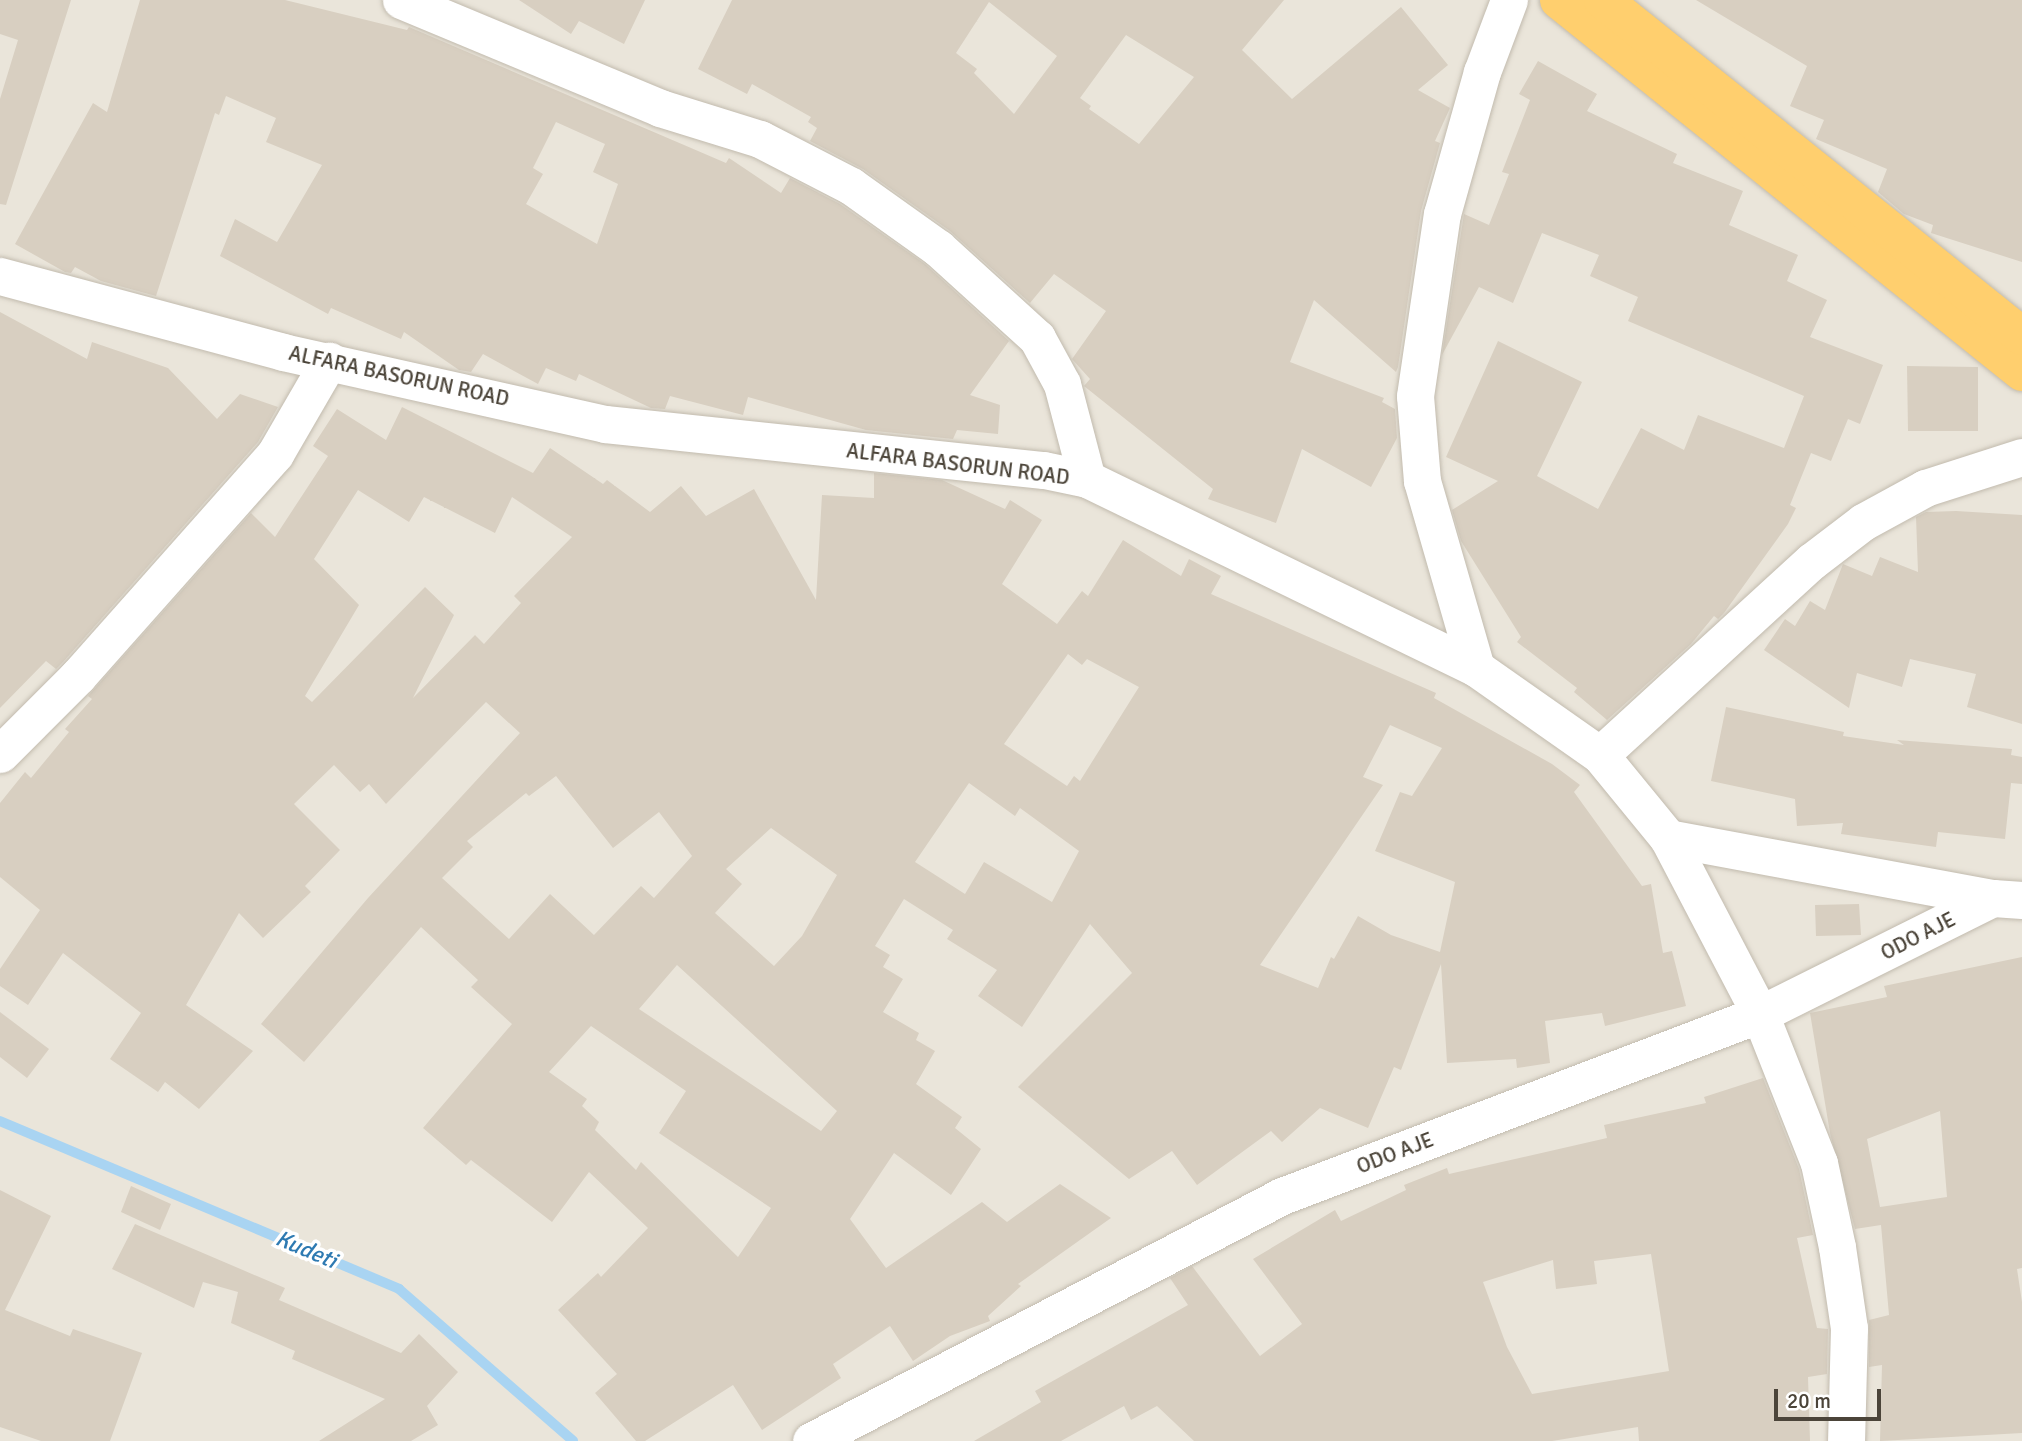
<!DOCTYPE html>
<html>
<head>
<meta charset="utf-8">
<style>
	body { margin:0 }
	#map { position:relative; width:2022px; height:1441px; overflow:hidden; background:#f6f3ec; font-family:Signika,sans-serif }
	div>[style] { position:absolute }
	.residential>* { inset:0; background:#eae5da }
	.stream>* { height:10px; margin:-5px; padding:0 5px; transform-origin:5px; border-radius:5px; background:#a9d4f2 }
	.building>* { inset:0; background:#d8cfc1 }
	.roads { filter:drop-shadow(0 0 2px #c2bbae) drop-shadow(0 0 2px #c2bbae) }
	.minor>* { height:37px; margin:-18.5px; padding:0 18.5px; transform-origin:18.5px; border-radius:18.5px; background:#fff }
	.highway>* { height:38px; margin:-19px; padding:0 19px; transform-origin:19px; border-radius:19px; background:#ffcf6e }
	span { translate:-50% -50%; white-space:nowrap; text-align:center; line-height:1.15; -webkit-text-stroke:7px #fff; paint-order:stroke }
	.street-label { font-size:21px; color:#4b4439 }
	.water-label { font-size:23px; color:#2e7ab2; font-style:italic }
	.scale { position:absolute; left:1774px; top:1389px; width:107px; height:32px; box-sizing:border-box; border:4px solid #4b4439; border-top:0; padding-left:9px; font-size:21px; line-height:24px; white-space:nowrap; color:#4b4439; -webkit-text-stroke:5px #fff; paint-order:stroke }
</style>
</head>
<body>
<div id="map">
	<div class="residential">
		<i style="clip-path:polygon(0 0,2022px 0,2022px 1441px,0 1441px)"></i>
	</div>
	<div class="stream">
		<i style="left:0;top:1121px;width:433px;rotate:22.8deg"></i>
		<i style="left:399px;top:1289px;width:231px;rotate:41.1deg"></i>
	</div>
	<div class="building">
		<i style="clip-path:polygon(0 0,71px 0,6px 205px,0 204px,0 99px,18px 40px,0 34px)"></i>
		<i style="clip-path:polygon(evenodd,140px 0,285px 0,407px 30px,409px 27px,726px 163px,729px 158px,781px 193px,790px 178px,840px 204px,925px 264px,1009px 341px,970px 395px,1000px 405px,998px 434px,957px 430px,953px 439px,866px 430px,748px 397px,743px 415px,670px 396px,665px 409px,651px 408px,579px 374px,576px 381px,546px 368px,538px 384px,483px 354px,471px 372px,459px 370px,404px 332px,401px 339px,331px 308px,328px 314px,220px 256px,235px 219px,277px 242px,322px 165px,266px 142px,276px 118px,226px 96px,219px 115px,215px 113px,156px 296px,101px 281px,75px 267px,71px 273px,65px 272px,15px 244px,93px 103px,107px 112px,140px 0,556px 122px,605px 144px,593px 172px,618px 184px,597px 244px,526px 204px,543px 174px,533px 168px,556px 122px)"></i>
		<i style="clip-path:polygon(519px 0,645px 0,624px 44px,579px 21px,571px 34px)"></i>
		<i style="clip-path:polygon(evenodd,732px 0,1284px 0,1242px 50px,1292px 99px,1401px 7px,1448px 65px,1418px 90px,1450px 108px,1435px 141px,1440px 143px,1421px 211px,1398px 367px,1396px 372px,1314px 300px,1290px 362px,1384px 398px,1382px 402px,1395px 409px,1397px 438px,1371px 487px,1302px 449px,1276px 523px,1208px 499px,1213px 489px,1084px 386px,1090px 379px,1072px 359px,1106px 311px,1054px 274px,1030px 303px,950px 231px,863px 169px,810px 141px,817px 128px,808px 122px,811px 117px,752px 84px,747px 94px,698px 69px,732px 0,989px 2px,1057px 56px,1014px 114px,974px 73px,977px 69px,956px 53px,989px 2px,732px 0,1126px 35px,1194px 77px,1139px 144px,1089px 109px,1091px 106px,1080px 98px,1126px 35px)"></i>
		<i style="clip-path:polygon(1696px 0,2022px 0,2022px 262px,1931px 233px,1933px 225px,1904px 214px,1878px 192px,1887px 169px,1816px 139px,1824px 120px,1790px 106px,1807px 66px)"></i>
		<i style="clip-path:polygon(1538px 61px,1597px 94px,1587px 111px,1677px 154px,1673px 163px,1743px 191px,1729px 225px,1798px 255px,1787px 281px,1827px 300px,1810px 337px,1883px 365px,1860px 424px,1848px 419px,1831px 461px,1811px 453px,1790px 505px,1796px 508px,1788px 524px,1724px 613px,1718px 619px,1714px 616px,1691px 644px,1607px 720px,1574px 692px,1577px 688px,1517px 642px,1521px 637px,1461px 541px,1452px 510px,1498px 481px,1446px 457px,1498px 341px,1582px 382px,1537px 476px,1598px 509px,1641px 428px,1684px 450px,1698px 415px,1784px 448px,1804px 396px,1628px 321px,1638px 297px,1590px 276px,1599px 255px,1542px 233px,1513px 303px,1479px 287px,1442px 355px,1464px 214px,1489px 225px,1509px 174px,1502px 172px,1530px 100px,1519px 94px)"></i>
		<i style="clip-path:polygon(0 312px,87px 359px,92px 342px,168px 368px,217px 419px,240px 394px,278px 407px,258px 442px,63px 662px,56px 669px,46px 661px,0 708px)"></i>
		<i style="clip-path:polygon(1907px 366px,1978px 367px,1978px 431px,1908px 431px)"></i>
		<i style="clip-path:polygon(evenodd,402px 407px,533px 473px,550px 448px,603px 484px,607px 480px,650px 512px,681px 486px,706px 516px,754px 489px,816px 600px,822px 495px,874px 498px,874px 473px,942px 480px,1005px 509px,1010px 500px,1042px 520px,1002px 584px,1057px 624px,1082px 591px,1088px 596px,1123px 540px,1181px 576px,1189px 559px,1221px 576px,1211px 594px,1436px 693px,1434px 698px,1552px 764px,1580px 785px,1574px 792px,1642px 886px,1651px 884px,1663px 953px,1672px 951px,1686px 1006px,1605px 1026px,1602px 1013px,1545px 1021px,1550px 1063px,1517px 1068px,1516px 1059px,1447px 1063px,1441px 964px,1401px 1070px,1394px 1067px,1368px 1128px,1320px 1108px,1282px 1142px,1271px 1131px,1197px 1185px,1172px 1151px,1129px 1179px,1018px 1087px,1132px 973px,1090px 924px,1022px 1027px,978px 996px,997px 970px,947px 939px,953px 930px,904px 899px,875px 946px,890px 955px,883px 967px,903px 979px,883px 1012px,919px 1033px,916px 1040px,935px 1051px,916px 1084px,962px 1117px,955px 1128px,981px 1149px,951px 1195px,894px 1153px,850px 1219px,886px 1268px,982px 1202px,1007px 1222px,1060px 1184px,1111px 1218px,1018px 1284px,1021px 1286px,988px 1316px,990px 1321px,950px 1336px,913px 1361px,890px 1326px,833px 1364px,841px 1378px,762px 1430px,733px 1385px,645px 1441px,636px 1441px,595px 1393px,617px 1374px,558px 1310px,598px 1273px,601px 1277px,648px 1228px,589px 1172px,552px 1222px,471px 1160px,466px 1165px,423px 1128px,512px 1024px,471px 987px,478px 980px,421px 927px,304px 1062px,261px 1024px,368px 898px,520px 733px,486px 702px,386px 804px,369px 784px,360px 792px,334px 765px,294px 804px,340px 850px,305px 886px,311px 892px,263px 938px,239px 913px,186px 1005px,253px 1051px,199px 1109px,165px 1082px,158px 1092px,110px 1059px,141px 1013px,63px 953px,28px 1005px,0 986px,0 969px,40px 910px,0 877px,0 803px,25px 772px,31px 778px,69px 732px,65px 729px,92px 699px,88px 696px,251px 513px,275px 537px,328px 456px,313px 446px,337px 409px,386px 440px,402px 407px,358px 490px,409px 522px,424px 497px,495px 533px,512px 497px,572px 537px,514px 596px,521px 603px,484px 644px,475px 635px,413px 698px,454px 615px,425px 587px,312px 702px,305px 696px,359px 605px,314px 559px,358px 490px,402px 407px,1068px 654px,1082px 665px,1087px 659px,1139px 687px,1080px 781px,1074px 776px,1067px 786px,1004px 744px,1068px 654px,402px 407px,1390px 725px,1442px 748px,1412px 796px,1400px 792px,1375px 851px,1455px 882px,1440px 952px,1391px 935px,1358px 916px,1334px 959px,1331px 957px,1318px 988px,1260px 965px,1383px 785px,1363px 777px,1390px 725px,402px 407px,556px 776px,613px 848px,659px 812px,692px 856px,654px 898px,641px 886px,594px 935px,550px 894px,509px 939px,442px 878px,473px 847px,467px 841px,526px 793px,529px 796px,556px 776px,402px 407px,969px 783px,1015px 816px,1020px 808px,1079px 851px,1052px 902px,984px 862px,965px 894px,915px 862px,969px 783px,402px 407px,771px 828px,837px 875px,802px 936px,774px 966px,715px 913px,742px 884px,726px 869px,771px 828px,402px 407px,677px 965px,837px 1111px,821px 1131px,639px 1009px,677px 965px,402px 407px,591px 1026px,686px 1091px,659px 1133px,771px 1208px,738px 1257px,641px 1162px,636px 1170px,595px 1130px,599px 1122px,582px 1106px,587px 1099px,549px 1072px,591px 1026px)"></i>
		<i style="clip-path:polygon(1956px 511px,2022px 515px,2022px 724px,1967px 707px,1976px 674px,1910px 659px,1902px 687px,1857px 673px,1849px 708px,1764px 650px,1785px 619px,1795px 626px,1810px 601px,1825px 610px,1843px 564px,1872px 576px,1880px 557px,1918px 572px,1916px 517px,1926px 512px)"></i>
		<i style="clip-path:polygon(1726px 707px,1844px 732px,1843px 736px,1904px 745px,1897px 740px,2012px 749px,2011px 755px,2022px 757px,2022px 784px,2011px 783px,2005px 839px,1938px 832px,1936px 847px,1841px 834px,1843px 823px,1797px 826px,1795px 799px,1711px 781px)"></i>
		<i style="clip-path:polygon(1859px 904px,1861px 935px,1816px 936px,1815px 905px)"></i>
		<i style="clip-path:polygon(evenodd,2022px 957px,2022px 1268px,2017px 1269px,2022px 1302px,2022px 1433px,1880px 1441px,1882px 1365px,1869px 1367px,1869px 1320px,1889px 1315px,1881px 1225px,1855px 1229px,1830px 1133px,1810px 1013px,1887px 997px,1884px 986px,2022px 957px,1940px 1111px,1947px 1197px,1880px 1207px,1867px 1139px,1940px 1111px)"></i>
		<i style="clip-path:polygon(0 1012px,49px 1049px,27px 1078px,0 1057px)"></i>
		<i style="clip-path:polygon(evenodd,1763px 1078px,1799px 1169px,1813px 1235px,1797px 1238px,1817px 1328px,1828px 1329px,1827px 1374px,1808px 1377px,1810px 1441px,1639px 1441px,1638px 1427px,1552px 1441px,1194px 1441px,1157px 1406px,1131px 1420px,1124px 1406px,1061px 1441px,974px 1441px,1041px 1402px,1035px 1391px,1188px 1305px,1170px 1278px,1192px 1266px,1260px 1356px,1302px 1324px,1253px 1259px,1335px 1210px,1341px 1221px,1406px 1190px,1404px 1185px,1447px 1168px,1449px 1174px,1607px 1138px,1604px 1125px,1706px 1103px,1704px 1097px,1763px 1078px,1651px 1254px,1669px 1371px,1532px 1394px,1507px 1347px,1483px 1282px,1553px 1260px,1556px 1289px,1597px 1284px,1594px 1261px,1651px 1254px)"></i>
		<i style="clip-path:polygon(131px 1186px,171px 1204px,160px 1230px,121px 1212px)"></i>
		<i style="clip-path:polygon(0 1190px,51px 1216px,5px 1310px,70px 1336px,73px 1329px,142px 1353px,110px 1441px,41px 1441px,0 1427px)"></i>
		<i style="clip-path:polygon(135px 1224px,285px 1288px,279px 1300px,401px 1353px,419px 1334px,458px 1372px,427px 1406px,438px 1425px,411px 1441px,319px 1441px,385px 1399px,292px 1359px,295px 1351px,231px 1323px,238px 1292px,203px 1282px,194px 1308px,112px 1269px)"></i>
	</div>
	<div class="roads">
		<div class="minor">
			<i style="left:401px;top:0;width:281px;rotate:22.6deg"></i>
			<i style="left:660px;top:108px;width:105px;rotate:17.2deg"></i>
			<i style="left:760px;top:139px;width:102px;rotate:27.3deg"></i>
			<i style="left:851px;top:186px;width:107px;rotate:35.5deg"></i>
			<i style="left:938px;top:248px;width:134px;rotate:42.3deg"></i>
			<i style="left:1037px;top:338px;width:52px;rotate:61.5deg"></i>
			<i style="left:1062px;top:384px;width:98px;rotate:75.3deg"></i>
			<i style="left:0;top:276px;width:293px;rotate:15deg"></i>
			<i style="left:283px;top:352px;width:330px;rotate:12.6deg"></i>
			<i style="left:605px;top:424px;width:441px;rotate:6deg"></i>
			<i style="left:1044px;top:470px;width:44px;rotate:11.8deg"></i>
			<i style="left:1087px;top:479px;width:432px;rotate:25.9deg"></i>
			<i style="left:1476px;top:668px;width:151px;rotate:35.1deg"></i>
			<i style="left:1600px;top:755px;width:107px;rotate:50.7deg"></i>
			<i style="left:1668px;top:838px;width:199px;rotate:62.4deg"></i>
			<i style="left:1760px;top:1014px;width:160px;rotate:68.4deg"></i>
			<i style="left:1819px;top:1163px;width:86px;rotate:77.9deg"></i>
			<i style="left:1837px;top:1247px;width:82px;rotate:81.6deg"></i>
			<i style="left:1849px;top:1328px;width:113px;rotate:91.5deg"></i>
			<i style="left:1476px;top:668px;width:195px;rotate:-106.1deg"></i>
			<i style="left:1422px;top:481px;width:85px;rotate:-94.7deg"></i>
			<i style="left:1415px;top:396px;width:184px;rotate:-81.6deg"></i>
			<i style="left:1442px;top:214px;width:148px;rotate:-74.3deg"></i>
			<i style="left:1482px;top:72px;width:77px;rotate:-69.4deg"></i>
			<i style="left:0;top:754px;width:110px;rotate:-45deg"></i>
			<i style="left:78px;top:676px;width:297px;rotate:-48.4deg"></i>
			<i style="left:275px;top:454px;width:108px;rotate:-59.9deg"></i>
			<i style="left:1600px;top:755px;width:287px;rotate:-42.5deg"></i>
			<i style="left:1812px;top:561px;width:64px;rotate:-37.4deg"></i>
			<i style="left:1863px;top:522px;width:71px;rotate:-28.7deg"></i>
			<i style="left:1925px;top:488px;width:102px;rotate:-17.7deg"></i>
			<i style="left:1668px;top:838px;width:330px;rotate:10.5deg"></i>
			<i style="left:811px;top:1441px;width:531px;rotate:-27.48deg"></i>
			<i style="left:1282px;top:1196px;width:511px;rotate:-20.84deg"></i>
			<i style="left:1760px;top:1014px;width:260px;rotate:-26.5deg"></i>
			<i style="left:1993px;top:898px;width:29px;rotate:4deg"></i>
		</div>
		<div class="highway">
			<i style="left:1559px;top:0;width:594px;rotate:38.78deg"></i>
			<i style="left:1603px;top:0;width:537px;rotate:38.73deg"></i>
		</div>
	</div>
	<div class="street-label">
		<span style="left:399px;top:376px;rotate:12deg">ALFARA BASORUN ROAD</span>
		<span style="left:958px;top:464px;rotate:7deg">ALFARA BASORUN ROAD</span>
		<span style="left:1918px;top:936px;rotate:-27deg">ODO AJE</span>
		<span style="left:1395px;top:1153px;rotate:-21deg">ODO AJE</span>
	</div>
	<div class="water-label">
		<span style="left:306px;top:1250px;rotate:23deg">Kudeti</span>
	</div>
	<div class="scale">20 m</div>
</div>
</body>
</html>
